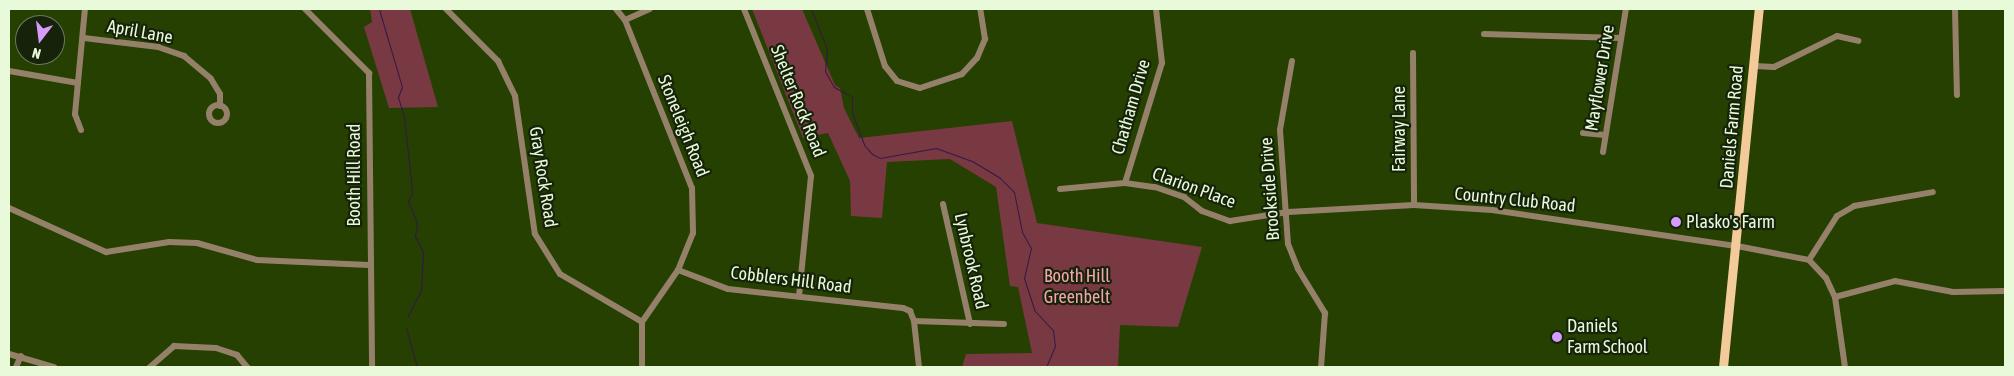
<!DOCTYPE html>
<html>
<head>
<meta charset="utf-8">
<style>
	body { margin:0 }
	#map { position:relative; width:2014px; height:376px; overflow:hidden; background:#254000; font-family:"Asap Condensed",sans-serif }
	div>[style] { position:absolute }
	.green>* { inset:0; background:#783943 }
	.stream>* { height:1px; margin:-0.5px; padding:0 0.5px; transform-origin:0.5px; border-radius:0.5px; background:#361748 }
	.minor>* { height:6px; margin:-3px; padding:0 3px; transform-origin:3px; border-radius:3px; background:#95816a }
	.minor>.ring { margin:-3px; padding:0; box-sizing:content-box; background:none; border:6px solid #95816a; border-radius:50% }
	.major>* { height:9px; margin:-4.5px; padding:0 4.5px; transform-origin:4.5px; border-radius:4.5px; background:#f3ca99 }
	.dots>* { width:14px; height:14px; translate:-50% -50%; box-sizing:border-box; border:2px solid #16230a; border-radius:50% }
	span { translate:-50% -50%; white-space:nowrap; text-align:center; line-height:1.15; -webkit-text-stroke:4.5px #16230a; paint-order:stroke }
	.street-label { font-size:18px; color:#e8fada }
	.poi-label { font-size:18px; color:#e8fada }
	.left { translate:0 -50%; text-align:left }
	.park-label { font-size:18px; color:#f5a4af }
	.frame { position:absolute; inset:0; border:10px solid #e8fada; pointer-events:none }
	.north { position:absolute; left:15px; top:15px; width:50px; height:50px; box-sizing:border-box; background:#16230a; border:1px solid #6a795d; border-radius:50%; rotate:195deg; font-size:14px; font-weight:700; line-height:20px; text-align:center; color:#e8fada }
	.north::after { content:''; display:block; margin:auto; width:18px; height:22px; background:#d59cfb; clip-path:polygon(50% 0,100% 100%,50% 72%,0 100%) }
</style>
</head>
<body>
<div id="map">
	<div class="green">
		<i style="clip-path:polygon(370px 9px,410px 9px,438px 107px,389px 108px,364px 27px,372px 22px)"></i>
		<i style="clip-path:polygon(752px 9px,802px 9px,835px 85px,840px 88px,844px 108px,859px 138px,1012px 121px,1037px 223px,1202px 247px,1178px 327px,1120px 325px,1118px 367px,962px 367px,966px 354px,1032px 353px,1018px 287px,1010px 286px,996px 187px,950px 159px,887px 162px,882px 218px,851px 216px,850px 181px,828px 133px,803px 138px)"></i>
	</div>
	<div class="stream">
		<i style="left:379px;top:9px;width:81px;rotate:73.6deg"></i>
		<i style="left:402px;top:87px;width:11px;rotate:112deg"></i>
		<i style="left:398px;top:97px;width:21px;rotate:73deg"></i>
		<i style="left:404px;top:117px;width:63px;rotate:83.7deg"></i>
		<i style="left:411px;top:180px;width:14px;rotate:86deg"></i>
		<i style="left:412px;top:194px;width:8px;rotate:120deg"></i>
		<i style="left:408px;top:201px;width:24px;rotate:68deg"></i>
		<i style="left:417px;top:223px;width:13px;rotate:99deg"></i>
		<i style="left:415px;top:236px;width:18px;rotate:63deg"></i>
		<i style="left:423px;top:252px;width:38px;rotate:93deg"></i>
		<i style="left:421px;top:290px;width:30px;rotate:117deg"></i>
		<i style="left:811px;top:9px;width:43px;rotate:68.2deg"></i>
		<i style="left:827px;top:49px;width:22px;rotate:95deg"></i>
		<i style="left:825px;top:71px;width:18px;rotate:61deg"></i>
		<i style="left:834px;top:87px;width:21px;rotate:29deg"></i>
		<i style="left:852px;top:97px;width:16px;rotate:90deg"></i>
		<i style="left:852px;top:113px;width:34px;rotate:69deg"></i>
		<i style="left:864px;top:145px;width:12px;rotate:48deg"></i>
		<i style="left:872px;top:154px;width:9px;rotate:27deg"></i>
		<i style="left:880px;top:158px;width:57px;rotate:-10.1deg"></i>
		<i style="left:936px;top:148px;width:38px;rotate:20deg"></i>
		<i style="left:972px;top:161px;width:33px;rotate:31deg"></i>
		<i style="left:1000px;top:178px;width:20px;rotate:45deg"></i>
		<i style="left:1014px;top:192px;width:41px;rotate:78.7deg"></i>
		<i style="left:1022px;top:232px;width:18px;rotate:61deg"></i>
		<i style="left:1031px;top:248px;width:31px;rotate:103deg"></i>
		<i style="left:1024px;top:278px;width:35px;rotate:72deg"></i>
		<i style="left:1035px;top:311px;width:26px;rotate:47deg"></i>
		<i style="left:1053px;top:330px;width:16px;rotate:83deg"></i>
		<i style="left:1055px;top:346px;width:23px;rotate:113deg"></i>
		<i style="left:406px;top:328px;width:41px;rotate:74.2deg"></i>
	</div>
	<div class="minor">
		<i style="left:305px;top:9px;width:91px;rotate:45deg"></i>
		<i style="left:369px;top:73px;width:294px;rotate:89.4deg"></i>
		<i style="left:446px;top:9px;width:74px;rotate:45deg"></i>
		<i style="left:498px;top:61px;width:39px;rotate:64deg"></i>
		<i style="left:515px;top:96px;width:139px;rotate:81.8deg"></i>
		<i style="left:535px;top:234px;width:47px;rotate:58deg"></i>
		<i style="left:560px;top:274px;width:95px;rotate:30.3deg"></i>
		<i style="left:616px;top:9px;width:14px;rotate:51deg"></i>
		<i style="left:625px;top:20px;width:181px;rotate:68.3deg"></i>
		<i style="left:692px;top:188px;width:45px;rotate:88.7deg"></i>
		<i style="left:693px;top:233px;width:40px;rotate:112deg"></i>
		<i style="left:678px;top:270px;width:63px;rotate:124.7deg"></i>
		<i style="left:642px;top:322px;width:45px;rotate:90deg"></i>
		<i style="left:744px;top:9px;width:180px;rotate:68.1deg"></i>
		<i style="left:811px;top:176px;width:121px;rotate:95.7deg"></i>
		<i style="left:867px;top:9px;width:60px;rotate:72.5deg"></i>
		<i style="left:885px;top:66px;width:19px;rotate:51deg"></i>
		<i style="left:897px;top:81px;width:24px;rotate:17deg"></i>
		<i style="left:920px;top:88px;width:44px;rotate:-18.4deg"></i>
		<i style="left:962px;top:74px;width:22px;rotate:-47deg"></i>
		<i style="left:977px;top:58px;width:21px;rotate:-67deg"></i>
		<i style="left:985px;top:39px;width:30px;rotate:-99deg"></i>
		<i style="left:1955px;top:9px;width:86px;rotate:88.7deg"></i>
		<i style="left:625px;top:20px;width:27px;rotate:-24deg"></i>
		<i style="left:1484px;top:34px;width:137px;rotate:1.7deg"></i>
		<i style="left:84px;top:38px;width:75px;rotate:6.9deg"></i>
		<i style="left:158px;top:47px;width:28px;rotate:19deg"></i>
		<i style="left:184px;top:56px;width:35px;rotate:40deg"></i>
		<i style="left:211px;top:79px;width:17px;rotate:59deg"></i>
		<i style="left:220px;top:94px;width:12px;rotate:90deg"></i>
		<i style="left:1413px;top:53px;width:152px;rotate:89.6deg"></i>
		<i style="left:1292px;top:61px;width:70px;rotate:99.9deg"></i>
		<i style="left:1280px;top:130px;width:114px;rotate:86deg"></i>
		<i style="left:1288px;top:244px;width:27px;rotate:68deg"></i>
		<i style="left:1298px;top:269px;width:52px;rotate:58.5deg"></i>
		<i style="left:1325px;top:313px;width:54px;rotate:94.2deg"></i>
		<i style="left:1755px;top:66px;width:19px;rotate:3deg"></i>
		<i style="left:1774px;top:67px;width:70px;rotate:-26.2deg"></i>
		<i style="left:1837px;top:36px;width:22px;rotate:13deg"></i>
		<i style="left:9px;top:71px;width:70px;rotate:9.9deg"></i>
		<i class="ring" style="left:209px;top:105px;width:12px;height:12px"></i>
		<i style="left:81px;top:130px;width:17px;rotate:-111deg"></i>
		<i style="left:75px;top:114px;width:105px;rotate:-84.6deg"></i>
		<i style="left:1583px;top:133px;width:22px;rotate:5deg"></i>
		<i style="left:1603px;top:152px;width:145px;rotate:-80.9deg"></i>
		<i style="left:1125px;top:183px;width:126px;rotate:-72.9deg"></i>
		<i style="left:1162px;top:63px;width:54px;rotate:-96.3deg"></i>
		<i style="left:1060px;top:189px;width:65px;rotate:-5.3deg"></i>
		<i style="left:1125px;top:183px;width:30px;rotate:8deg"></i>
		<i style="left:1155px;top:187px;width:31px;rotate:19deg"></i>
		<i style="left:1184px;top:197px;width:23px;rotate:38deg"></i>
		<i style="left:1202px;top:211px;width:30px;rotate:20deg"></i>
		<i style="left:1230px;top:221px;width:59px;rotate:-8.8deg"></i>
		<i style="left:1288px;top:212px;width:126px;rotate:-3.2deg"></i>
		<i style="left:1414px;top:205px;width:78px;rotate:3.7deg"></i>
		<i style="left:1492px;top:210px;width:248px;rotate:8.4deg"></i>
		<i style="left:1737px;top:246px;width:73px;rotate:11deg"></i>
		<i style="left:1809px;top:260px;width:25px;rotate:47deg"></i>
		<i style="left:1826px;top:278px;width:21px;rotate:65deg"></i>
		<i style="left:1835px;top:297px;width:71px;rotate:81.9deg"></i>
		<i style="left:943px;top:204px;width:123px;rotate:77.3deg"></i>
		<i style="left:9px;top:208px;width:107px;rotate:24.4deg"></i>
		<i style="left:106px;top:252px;width:64px;rotate:-9deg"></i>
		<i style="left:169px;top:242px;width:28px;rotate:2deg"></i>
		<i style="left:197px;top:243px;width:62px;rotate:15.8deg"></i>
		<i style="left:257px;top:260px;width:112px;rotate:2.6deg"></i>
		<i style="left:1809px;top:260px;width:52px;rotate:-57.5deg"></i>
		<i style="left:1837px;top:216px;width:20px;rotate:-30deg"></i>
		<i style="left:1854px;top:206px;width:80px;rotate:-10deg"></i>
		<i style="left:678px;top:270px;width:53px;rotate:20.8deg"></i>
		<i style="left:728px;top:289px;width:176px;rotate:6.2deg"></i>
		<i style="left:903px;top:308px;width:8px;rotate:23deg"></i>
		<i style="left:910px;top:311px;width:11px;rotate:68deg"></i>
		<i style="left:914px;top:321px;width:46px;rotate:83.8deg"></i>
		<i style="left:1835px;top:297px;width:62px;rotate:-14.9deg"></i>
		<i style="left:1895px;top:281px;width:59px;rotate:10.7deg"></i>
		<i style="left:1953px;top:292px;width:52px;rotate:-1.1deg"></i>
		<i style="left:914px;top:321px;width:90px;rotate:1.9deg"></i>
		<i style="left:9px;top:354px;width:47px;rotate:16.1deg"></i>
		<i style="left:16px;top:367px;width:12px;rotate:-66deg"></i>
		<i style="left:150px;top:367px;width:32px;rotate:-41deg"></i>
		<i style="left:174px;top:346px;width:42px;rotate:2.7deg"></i>
		<i style="left:216px;top:348px;width:22px;rotate:18deg"></i>
		<i style="left:237px;top:355px;width:16px;rotate:50deg"></i>
	</div>
	<div class="major">
		<i style="left:1723px;top:367px;width:360px;rotate:-84.3deg"></i>
	</div>
	<div class="dots">
		<i style="left:1676px;top:222px;background:#d59cfb"></i>
		<i style="left:1557px;top:337px;background:#d59cfb"></i>
	</div>
	<div class="street-label">
		<span style="left:140px;top:32px;rotate:10deg">April Lane</span>
		<span style="left:1600px;top:78px;rotate:-81deg">Mayflower Drive</span>
		<span style="left:798px;top:101px;rotate:68deg">Shelter Rock Road</span>
		<span style="left:1131px;top:107px;rotate:-74deg">Chatham Drive</span>
		<span style="left:683px;top:126px;rotate:68deg">Stoneleigh Road</span>
		<span style="left:1732px;top:127px;rotate:-85deg">Daniels Farm Road</span>
		<span style="left:1399px;top:129px;rotate:-90deg">Fairway Lane</span>
		<span style="left:354px;top:175px;rotate:-90deg">Booth Hill Road</span>
		<span style="left:543px;top:177px;rotate:81deg">Gray Rock Road</span>
		<span style="left:1194px;top:188px;rotate:20deg">Clarion Place</span>
		<span style="left:1270px;top:189px;rotate:-94deg">Brookside Drive</span>
		<span style="left:1515px;top:200px;rotate:6deg">Country Club Road</span>
		<span style="left:971px;top:261px;rotate:77deg">Lynbrook Road</span>
		<span style="left:791px;top:280px;rotate:7deg">Cobblers Hill Road</span>
	</div>
	<div class="poi-label">
		<span class="left" style="left:1686px;top:222px">Plasko's Farm</span>
		<span class="left" style="left:1567px;top:337px">Daniels<br>Farm School</span>
	</div>
	<div class="park-label">
		<span style="left:1077px;top:287px">Booth Hill<br>Greenbelt</span>
	</div>
	<div class="frame"></div>
	<div class="north">N</div>
</div>
</body>
</html>
